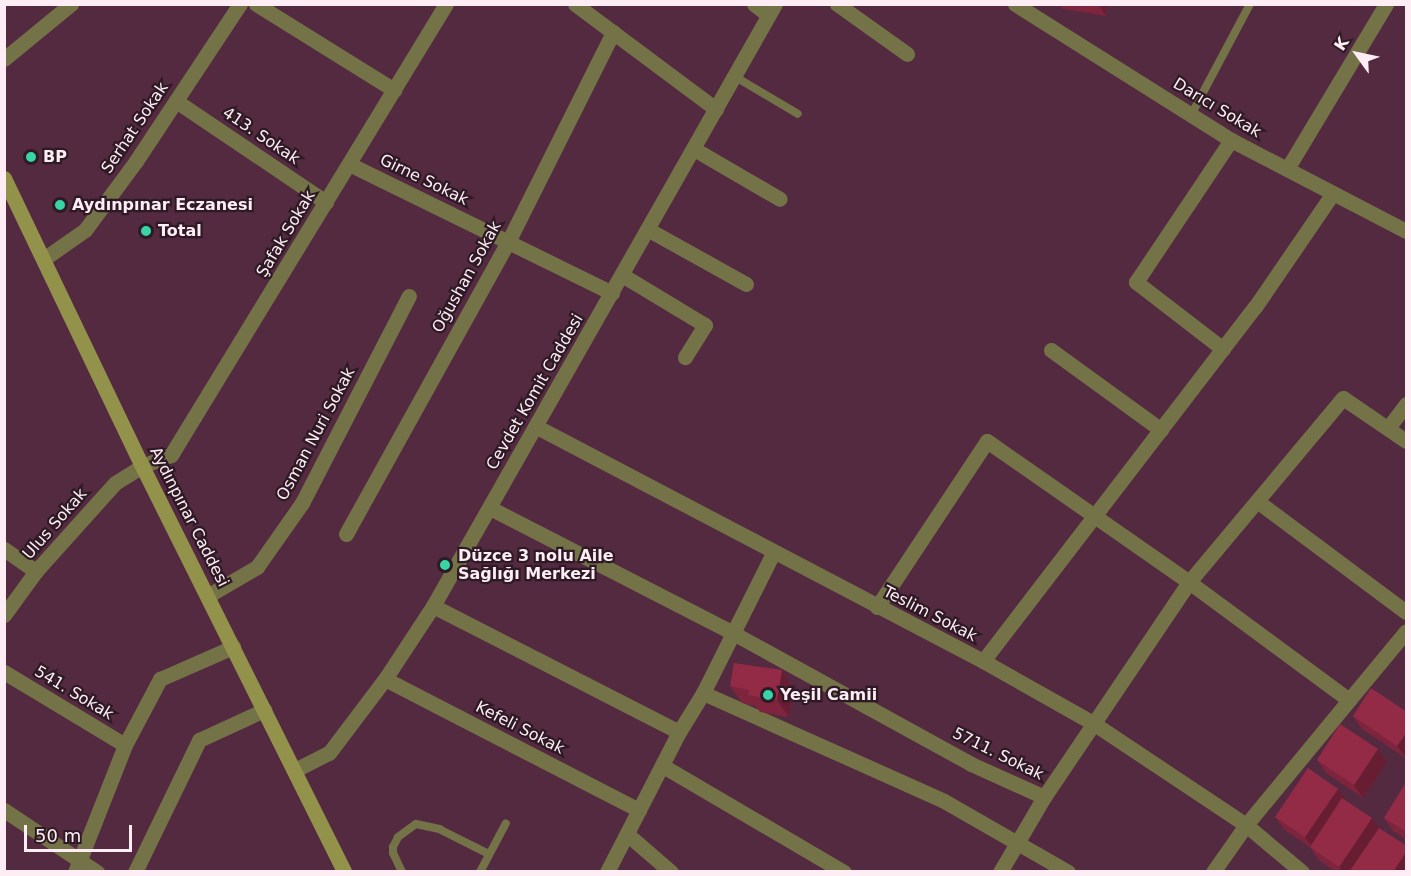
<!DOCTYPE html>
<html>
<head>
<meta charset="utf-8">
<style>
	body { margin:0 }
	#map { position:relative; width:1411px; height:876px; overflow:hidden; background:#542a40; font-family:"DejaVu Sans",sans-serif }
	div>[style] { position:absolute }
	.service>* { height:8px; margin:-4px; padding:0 4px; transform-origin:4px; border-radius:4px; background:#737347 }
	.minor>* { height:15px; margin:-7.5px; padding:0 7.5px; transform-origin:7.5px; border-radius:7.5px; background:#737347 }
	.tertiary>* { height:15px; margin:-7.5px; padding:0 7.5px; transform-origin:7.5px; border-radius:7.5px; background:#737347 }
	.secondary>* { height:15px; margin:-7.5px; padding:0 7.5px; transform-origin:7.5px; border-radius:7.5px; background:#93924a }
	.wall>* { inset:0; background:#7e253d }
	.shaded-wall>* { inset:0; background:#671e32 }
	.building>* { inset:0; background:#932b47 }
	.dots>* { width:16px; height:16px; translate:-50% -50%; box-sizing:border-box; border:3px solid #2e1a24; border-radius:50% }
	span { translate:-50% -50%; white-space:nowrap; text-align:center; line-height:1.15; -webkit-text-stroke:4.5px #2e1a24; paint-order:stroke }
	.street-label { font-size:16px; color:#feedf5 }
	.poi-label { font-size:16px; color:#feedf5; font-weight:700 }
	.left { translate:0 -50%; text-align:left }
	.frame { position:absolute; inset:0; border:6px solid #feedf5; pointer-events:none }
	.north { position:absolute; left:1327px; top:24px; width:60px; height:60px; -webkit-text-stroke:4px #2e1a24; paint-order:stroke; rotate:303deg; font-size:16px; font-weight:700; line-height:24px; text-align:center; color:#feedf5 }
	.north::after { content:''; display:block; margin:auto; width:21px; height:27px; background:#feedf5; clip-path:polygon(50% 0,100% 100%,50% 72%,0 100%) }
	.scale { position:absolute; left:24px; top:825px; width:108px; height:27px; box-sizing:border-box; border:3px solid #feedf5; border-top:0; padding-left:8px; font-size:18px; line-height:21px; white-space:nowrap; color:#feedf5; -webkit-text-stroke:4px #2e1a24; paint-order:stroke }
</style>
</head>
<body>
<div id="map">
	<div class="service">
		<i style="left:734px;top:76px;width:74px;rotate:30.7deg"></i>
		<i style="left:1191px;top:115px;width:126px;rotate:-62deg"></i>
		<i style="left:402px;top:872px;width:21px;rotate:-115deg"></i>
		<i style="left:393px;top:853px;width:6px;rotate:-90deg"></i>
		<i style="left:393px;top:847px;width:11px;rotate:-63deg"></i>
		<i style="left:398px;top:837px;width:22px;rotate:-36deg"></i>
		<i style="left:416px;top:824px;width:24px;rotate:12deg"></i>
		<i style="left:439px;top:829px;width:56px;rotate:26.6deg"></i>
		<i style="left:480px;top:872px;width:55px;rotate:-62deg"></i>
	</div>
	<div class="minor">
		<i style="left:256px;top:4px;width:163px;rotate:31.9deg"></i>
		<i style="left:575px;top:4px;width:176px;rotate:36.7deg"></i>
		<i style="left:754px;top:4px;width:18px;rotate:38deg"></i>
		<i style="left:837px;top:4px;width:86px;rotate:35.5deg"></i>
		<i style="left:1015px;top:4px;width:255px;rotate:32.2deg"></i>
		<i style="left:1231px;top:140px;width:197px;rotate:27.5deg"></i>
		<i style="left:4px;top:59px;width:87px;rotate:-39.4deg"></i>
		<i style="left:176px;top:101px;width:181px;rotate:34deg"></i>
		<i style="left:694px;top:149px;width:99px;rotate:30.2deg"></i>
		<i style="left:349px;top:164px;width:293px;rotate:26.1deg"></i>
		<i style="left:1287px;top:169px;width:192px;rotate:-59deg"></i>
		<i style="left:649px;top:230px;width:111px;rotate:29.1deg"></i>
		<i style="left:45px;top:258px;width:49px;rotate:-35deg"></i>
		<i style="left:85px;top:230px;width:86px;rotate:-53.5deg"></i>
		<i style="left:136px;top:161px;width:188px;rotate:-56.5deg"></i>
		<i style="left:622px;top:275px;width:97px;rotate:31.1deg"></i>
		<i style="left:705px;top:325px;width:38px;rotate:122deg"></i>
		<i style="left:1223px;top:349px;width:110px;rotate:-142.4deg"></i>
		<i style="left:1136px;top:282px;width:171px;rotate:-56.2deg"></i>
		<i style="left:1051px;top:350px;width:136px;rotate:36deg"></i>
		<i style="left:537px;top:427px;width:504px;rotate:27.68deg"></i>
		<i style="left:983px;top:661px;width:126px;rotate:29.4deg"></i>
		<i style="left:1093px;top:723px;width:184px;rotate:33.7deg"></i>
		<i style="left:1246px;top:825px;width:57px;rotate:125.1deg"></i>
		<i style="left:1388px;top:428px;width:30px;rotate:-53deg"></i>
		<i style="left:1257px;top:501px;width:186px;rotate:36.7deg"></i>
		<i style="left:490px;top:508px;width:273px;rotate:27.2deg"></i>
		<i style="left:733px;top:633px;width:272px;rotate:28.8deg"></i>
		<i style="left:971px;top:764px;width:80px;rotate:24.3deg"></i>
		<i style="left:1044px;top:797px;width:259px;rotate:-56deg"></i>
		<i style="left:1189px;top:582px;width:240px;rotate:-50.1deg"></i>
		<i style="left:1343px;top:398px;width:76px;rotate:34.3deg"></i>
		<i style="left:346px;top:534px;width:334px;rotate:-61deg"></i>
		<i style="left:508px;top:242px;width:235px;rotate:-63.4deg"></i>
		<i style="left:4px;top:549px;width:39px;rotate:35deg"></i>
		<i style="left:209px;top:595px;width:56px;rotate:-30.3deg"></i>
		<i style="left:257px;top:567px;width:78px;rotate:-54.9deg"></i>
		<i style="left:302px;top:503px;width:233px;rotate:-62.7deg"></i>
		<i style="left:433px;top:606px;width:276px;rotate:27.1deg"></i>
		<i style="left:877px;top:607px;width:199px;rotate:-56.5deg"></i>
		<i style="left:987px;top:441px;width:246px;rotate:34.9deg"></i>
		<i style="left:1189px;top:582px;width:199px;rotate:36.4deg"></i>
		<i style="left:1349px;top:700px;width:89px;rotate:-50.4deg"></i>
		<i style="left:4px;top:615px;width:54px;rotate:-54deg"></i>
		<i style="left:36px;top:571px;width:118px;rotate:-48.1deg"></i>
		<i style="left:115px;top:483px;width:32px;rotate:-32deg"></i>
		<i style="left:142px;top:466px;width:31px;rotate:-21deg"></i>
		<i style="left:171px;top:455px;width:528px;rotate:-58.63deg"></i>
		<i style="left:983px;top:661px;width:446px;rotate:-52.5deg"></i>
		<i style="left:1255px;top:307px;width:138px;rotate:-55.6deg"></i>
		<i style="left:4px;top:672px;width:141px;rotate:31.1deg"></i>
		<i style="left:385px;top:679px;width:286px;rotate:27.3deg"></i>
		<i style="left:703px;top:693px;width:264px;rotate:24.1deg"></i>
		<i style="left:944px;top:801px;width:143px;rotate:29.8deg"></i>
		<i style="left:663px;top:766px;width:210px;rotate:30.4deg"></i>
		<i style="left:627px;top:834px;width:58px;rotate:40.8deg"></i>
		<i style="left:75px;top:872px;width:136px;rotate:-68.5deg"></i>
		<i style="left:125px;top:745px;width:75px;rotate:-62.1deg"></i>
		<i style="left:160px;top:679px;width:80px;rotate:-23.7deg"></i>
		<i style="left:135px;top:872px;width:147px;rotate:-64.1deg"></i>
		<i style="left:199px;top:740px;width:72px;rotate:-24.8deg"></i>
		<i style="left:607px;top:872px;width:157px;rotate:-62.8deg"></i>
		<i style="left:679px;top:732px;width:46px;rotate:-58.4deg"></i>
		<i style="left:703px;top:693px;width:157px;rotate:-63.4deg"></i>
		<i style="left:1000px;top:872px;width:87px;rotate:-59.6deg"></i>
		<i style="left:1302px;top:872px;width:73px;rotate:-140deg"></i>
		<i style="left:1246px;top:825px;width:162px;rotate:-50.5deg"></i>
	</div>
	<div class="tertiary">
		<i style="left:295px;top:770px;width:38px;rotate:-27deg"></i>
		<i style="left:329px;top:753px;width:93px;rotate:-52.9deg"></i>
		<i style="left:385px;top:679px;width:87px;rotate:-56.7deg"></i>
		<i style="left:433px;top:606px;width:692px;rotate:-60.4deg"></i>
		<i style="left:4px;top:810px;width:112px;rotate:33.7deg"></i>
	</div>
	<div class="secondary">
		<i style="left:4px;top:178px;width:319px;rotate:64.4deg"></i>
		<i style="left:142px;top:466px;width:453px;rotate:63.5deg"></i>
	</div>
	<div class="wall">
		<i style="clip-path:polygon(1060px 4px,1107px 4px,1106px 16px,1063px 9px)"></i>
		<i style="clip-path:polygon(782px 670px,793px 688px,789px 717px,760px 712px,756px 706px,742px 703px,730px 686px)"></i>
		<i style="clip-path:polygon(1407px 712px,1407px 759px,1362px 729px,1353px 716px)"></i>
		<i style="clip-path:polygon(1317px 760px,1387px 762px,1363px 798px,1326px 773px)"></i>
		<i style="clip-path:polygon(1407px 781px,1407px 840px,1393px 831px,1384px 818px)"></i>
		<i style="clip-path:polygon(1338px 789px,1346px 801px,1407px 872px,1336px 872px,1319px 860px,1310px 847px,1285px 830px,1275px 817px)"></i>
	</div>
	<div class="shaded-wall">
		<i style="clip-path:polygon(1098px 4px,1107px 4px,1106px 16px)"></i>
		<i style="clip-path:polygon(782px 670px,793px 688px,789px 717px,777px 700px)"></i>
		<i style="clip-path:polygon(1407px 732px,1407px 757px,1404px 755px,1397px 746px)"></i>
		<i style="clip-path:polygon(1378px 749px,1387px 762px,1363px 798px,1354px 785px)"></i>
		<i style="clip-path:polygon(1338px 789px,1347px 802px,1314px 850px,1305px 837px)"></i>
		<i style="clip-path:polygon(1372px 818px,1381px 831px,1354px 872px,1343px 872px,1339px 867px)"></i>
		<i style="clip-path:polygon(1407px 851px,1407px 872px,1393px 872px)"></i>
	</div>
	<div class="building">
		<i style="clip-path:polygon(734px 663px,782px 670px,777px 700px,748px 695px,749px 690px,730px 686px)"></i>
		<i style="clip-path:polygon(1371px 688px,1407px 712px,1407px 732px,1397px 746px,1353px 716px)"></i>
		<i style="clip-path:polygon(1340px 724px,1378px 749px,1354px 785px,1317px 760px)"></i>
		<i style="clip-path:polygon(1308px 768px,1338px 789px,1305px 837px,1275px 817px)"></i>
		<i style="clip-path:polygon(1407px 781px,1407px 832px,1384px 818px)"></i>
		<i style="clip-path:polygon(1342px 798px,1372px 818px,1339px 867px,1310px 847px)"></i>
		<i style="clip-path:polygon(1379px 828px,1407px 846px,1407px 851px,1393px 872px,1349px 872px)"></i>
	</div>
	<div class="dots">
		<i style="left:31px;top:157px;background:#37d4a6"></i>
		<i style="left:60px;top:205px;background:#37d4a6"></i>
		<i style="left:146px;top:231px;background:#37d4a6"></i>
		<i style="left:445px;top:565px;background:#37d4a6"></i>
		<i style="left:768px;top:695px;background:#37d4a6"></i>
	</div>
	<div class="street-label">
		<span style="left:1217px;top:108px;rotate:31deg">Darıcı Sokak</span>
		<span style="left:135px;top:128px;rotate:-56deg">Serhat Sokak</span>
		<span style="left:261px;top:136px;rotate:34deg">413. Sokak</span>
		<span style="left:424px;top:180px;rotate:26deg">Girne Sokak</span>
		<span style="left:286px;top:234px;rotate:-59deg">Şafak Sokak</span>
		<span style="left:467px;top:277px;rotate:-61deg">Oğushan Sokak</span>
		<span style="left:535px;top:392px;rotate:-60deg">Cevdet Komit Caddesi</span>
		<span style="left:316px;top:434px;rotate:-62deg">Osman Nuri Sokak</span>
		<span style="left:189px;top:517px;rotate:63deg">Aydınpınar Caddesi</span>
		<span style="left:55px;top:524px;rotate:-49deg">Ulus Sokak</span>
		<span style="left:930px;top:614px;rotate:27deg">Teslim Sokak</span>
		<span style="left:74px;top:693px;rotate:31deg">541. Sokak</span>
		<span style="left:520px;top:728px;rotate:27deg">Kefeli Sokak</span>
		<span style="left:998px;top:754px;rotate:26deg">5711. Sokak</span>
	</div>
	<div class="poi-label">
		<span class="left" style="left:43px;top:157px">BP</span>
		<span class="left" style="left:72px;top:205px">Aydınpınar Eczanesi</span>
		<span class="left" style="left:158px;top:231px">Total</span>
		<span class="left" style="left:458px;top:565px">Düzce 3 nolu Aile<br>Sağlığı Merkezi</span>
		<span class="left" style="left:780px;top:695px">Yeşil Camii</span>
	</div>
	<div class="frame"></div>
	<div class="north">K</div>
	<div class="scale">50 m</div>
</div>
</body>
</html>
